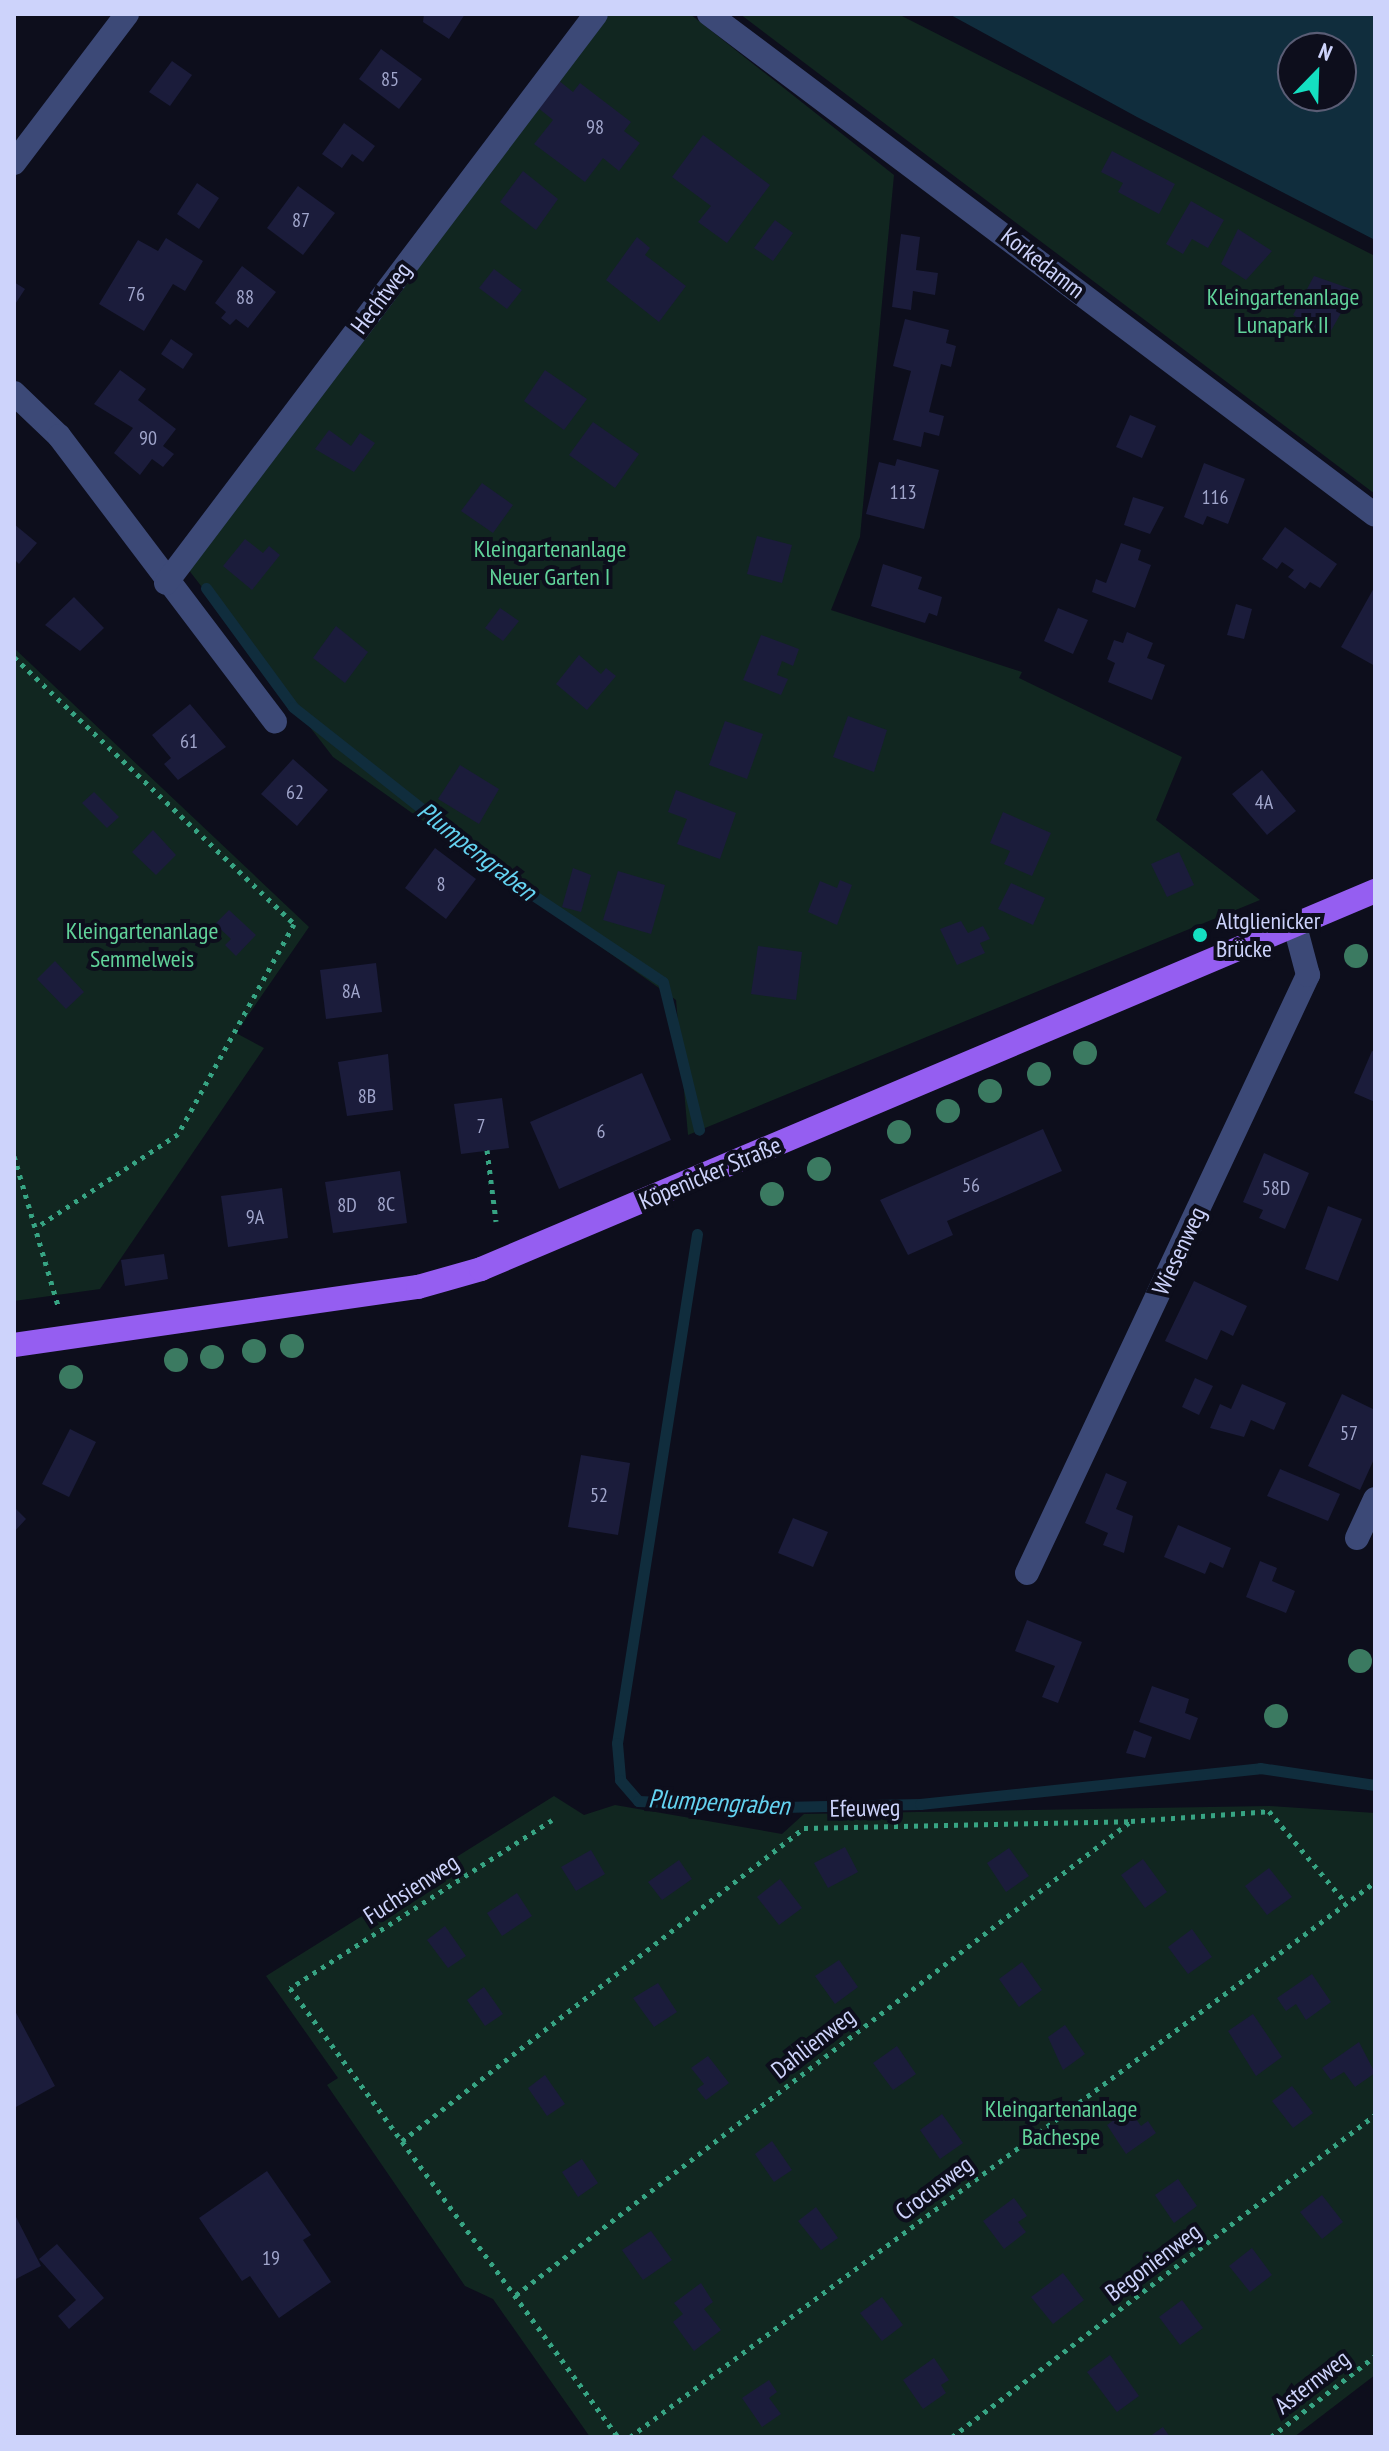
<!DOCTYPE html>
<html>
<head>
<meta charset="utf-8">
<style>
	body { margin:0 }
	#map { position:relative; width:1389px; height:2451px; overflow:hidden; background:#0d0e1c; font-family:"PT Sans Narrow",sans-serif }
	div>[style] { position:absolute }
	.green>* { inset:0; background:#112620 }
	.water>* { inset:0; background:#102d3d }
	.stream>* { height:11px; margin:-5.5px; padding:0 5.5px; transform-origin:5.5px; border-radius:5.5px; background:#102d3d }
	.building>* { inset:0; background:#1b1c3b }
	.path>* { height:5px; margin-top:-2.5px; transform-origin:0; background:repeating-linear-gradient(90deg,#37a483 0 4px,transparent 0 10px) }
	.minor>* { height:24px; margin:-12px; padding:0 12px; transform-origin:12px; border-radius:12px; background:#3c4977 }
	.major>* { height:24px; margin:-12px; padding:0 12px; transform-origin:12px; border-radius:12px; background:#955ef1 }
	.trees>* { width:24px; height:24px; margin:-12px; border-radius:50%; background:#3b7a61 }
	.dots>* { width:22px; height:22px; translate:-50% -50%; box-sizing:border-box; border:4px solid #0d0e1c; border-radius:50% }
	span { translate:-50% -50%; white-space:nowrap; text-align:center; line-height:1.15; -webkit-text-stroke:8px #0d0e1c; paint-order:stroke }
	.number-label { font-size:20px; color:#a0a5cb }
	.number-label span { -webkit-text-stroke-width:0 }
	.street-label { font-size:24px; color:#cdd3fb }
	.park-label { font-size:24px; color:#61d39a }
	.poi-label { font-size:24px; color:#cdd3fb }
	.left { translate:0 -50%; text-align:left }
	.water-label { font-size:26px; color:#64d3f1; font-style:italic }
	.frame { position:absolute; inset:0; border:16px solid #cdd3fb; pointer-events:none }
	.north { position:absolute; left:1277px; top:32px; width:80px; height:80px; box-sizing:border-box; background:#0d0e1c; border:2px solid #5a5d75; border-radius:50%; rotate:23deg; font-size:22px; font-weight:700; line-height:32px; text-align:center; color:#cdd3fb }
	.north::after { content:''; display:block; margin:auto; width:28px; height:36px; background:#14dfc1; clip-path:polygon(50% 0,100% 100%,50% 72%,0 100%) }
</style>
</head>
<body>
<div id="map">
	<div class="green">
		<i style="clip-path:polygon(609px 14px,690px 14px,894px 175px,860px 537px,831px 610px,1022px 672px,1019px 678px,1182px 757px,1156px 820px,1260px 900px,688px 1135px,676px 1000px,333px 757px,188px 569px)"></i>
		<i style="clip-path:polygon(740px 14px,898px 14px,1375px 256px,1375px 494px)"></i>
		<i style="clip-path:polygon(14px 648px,309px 927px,236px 1033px,264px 1048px,100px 1289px,14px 1301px)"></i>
		<i style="clip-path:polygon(554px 1796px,584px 1815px,615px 1805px,782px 1834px,804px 1814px,1270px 1806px,1375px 1813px,1375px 2375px,1294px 2437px,590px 2437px,493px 2299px,465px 2286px,327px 2085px,338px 2078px,266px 1976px)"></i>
	</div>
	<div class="water">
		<i style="clip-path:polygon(evenodd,949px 14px,1375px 14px,1375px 240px,1137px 117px,949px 14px,1293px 48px,1341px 48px,1341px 96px,1293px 96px,1293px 48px)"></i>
	</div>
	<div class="stream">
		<i style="left:206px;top:588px;width:147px;rotate:53.8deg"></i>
		<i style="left:293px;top:707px;width:287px;rotate:38.3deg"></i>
		<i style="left:518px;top:885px;width:174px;rotate:33.8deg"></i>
		<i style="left:663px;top:982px;width:152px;rotate:76.3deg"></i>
		<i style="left:697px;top:1234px;width:515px;rotate:98.93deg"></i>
		<i style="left:617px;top:1743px;width:37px;rotate:85deg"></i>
		<i style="left:620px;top:1780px;width:28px;rotate:49deg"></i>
		<i style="left:638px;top:1801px;width:143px;rotate:2.4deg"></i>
		<i style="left:781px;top:1807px;width:139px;rotate:-1.2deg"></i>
		<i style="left:920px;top:1804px;width:342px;rotate:-6deg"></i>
		<i style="left:1260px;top:1768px;width:116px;rotate:8.4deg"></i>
	</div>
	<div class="building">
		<i style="clip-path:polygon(424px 14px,465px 14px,449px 39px,423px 22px)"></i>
		<i style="clip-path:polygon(381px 49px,422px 79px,399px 109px,359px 79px)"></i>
		<i style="clip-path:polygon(172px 61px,192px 75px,170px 106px,149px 92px)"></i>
		<i style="clip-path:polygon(558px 80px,573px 92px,580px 83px,631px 122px,624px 131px,640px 143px,619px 171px,603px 158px,585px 182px,534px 144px,553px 120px,537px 107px)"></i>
		<i style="clip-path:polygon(344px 123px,375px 146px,363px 162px,352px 154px,342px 168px,322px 154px)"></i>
		<i style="clip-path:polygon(703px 135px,770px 185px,727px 243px,698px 222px,711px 206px,672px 177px)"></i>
		<i style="clip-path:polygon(1112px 151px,1175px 184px,1159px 214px,1118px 192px,1123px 183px,1101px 172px)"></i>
		<i style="clip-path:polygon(523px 171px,558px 199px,536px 230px,500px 202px)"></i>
		<i style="clip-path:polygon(197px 183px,219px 198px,199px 229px,177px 214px)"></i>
		<i style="clip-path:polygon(298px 186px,335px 213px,303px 255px,267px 228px)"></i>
		<i style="clip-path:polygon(1191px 201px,1224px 220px,1208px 248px,1192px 239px,1183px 254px,1166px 244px)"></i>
		<i style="clip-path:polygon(775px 220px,793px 233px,773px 261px,754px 248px)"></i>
		<i style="clip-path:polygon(1238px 229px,1272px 251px,1246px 280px,1221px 264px)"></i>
		<i style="clip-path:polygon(901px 234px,920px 237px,916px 270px,938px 273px,935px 295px,913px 291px,911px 310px,892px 307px)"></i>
		<i style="clip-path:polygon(637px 237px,650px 248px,645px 255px,686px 286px,659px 322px,606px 280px)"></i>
		<i style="clip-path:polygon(166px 238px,203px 261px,185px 291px,173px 284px,144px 331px,99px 304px,138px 240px,158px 251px)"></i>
		<i style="clip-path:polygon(242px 266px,276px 292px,248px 328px,236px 319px,230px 325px,221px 318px,226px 312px,215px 303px)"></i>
		<i style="clip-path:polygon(494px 269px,522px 290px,507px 309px,479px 288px)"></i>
		<i style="clip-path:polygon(1314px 276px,1354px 290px,1328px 336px,1293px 315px)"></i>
		<i style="clip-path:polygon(14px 282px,25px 289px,14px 306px)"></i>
		<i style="clip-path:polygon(905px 319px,949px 330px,946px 343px,956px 346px,951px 367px,941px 364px,929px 412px,944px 416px,939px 436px,924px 432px,921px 447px,893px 440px,911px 371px,893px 366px)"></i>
		<i style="clip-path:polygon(171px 339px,193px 354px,183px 369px,161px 354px)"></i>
		<i style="clip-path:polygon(120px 370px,146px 389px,138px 400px,176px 429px,163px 446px,174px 454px,163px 467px,152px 459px,140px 475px,114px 453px,133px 428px,94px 404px)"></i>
		<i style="clip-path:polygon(545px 370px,587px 399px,564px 430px,524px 401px)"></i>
		<i style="clip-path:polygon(1130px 415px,1156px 426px,1142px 458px,1116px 447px)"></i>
		<i style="clip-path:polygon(593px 422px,639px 454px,615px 488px,569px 455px)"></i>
		<i style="clip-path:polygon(329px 430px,351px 446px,360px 433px,375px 443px,354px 472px,315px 449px)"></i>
		<i style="clip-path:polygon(897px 459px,939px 470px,924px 529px,866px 514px,879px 462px,895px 466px)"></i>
		<i style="clip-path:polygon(1204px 463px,1245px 479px,1228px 524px,1207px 516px,1203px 525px,1184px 517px)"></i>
		<i style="clip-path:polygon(482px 483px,513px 505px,493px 533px,461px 511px)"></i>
		<i style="clip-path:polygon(1133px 497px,1164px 507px,1150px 534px,1124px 525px)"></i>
		<i style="clip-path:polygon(14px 524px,37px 543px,19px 564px,14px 559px)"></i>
		<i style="clip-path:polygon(1285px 527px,1337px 564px,1320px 588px,1310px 582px,1305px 589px,1288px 577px,1294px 570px,1282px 562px,1277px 569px,1262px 559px)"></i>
		<i style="clip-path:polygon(757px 536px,792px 545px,782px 583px,747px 574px)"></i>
		<i style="clip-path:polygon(245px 539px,263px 553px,269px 546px,280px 555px,252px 590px,223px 566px)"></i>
		<i style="clip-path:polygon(1121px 543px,1141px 550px,1138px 560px,1151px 565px,1135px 608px,1092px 592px,1096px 579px,1106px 583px)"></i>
		<i style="clip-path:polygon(883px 564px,922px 577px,918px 589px,942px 597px,937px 616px,929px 613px,925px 623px,871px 606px)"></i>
		<i style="clip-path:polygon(1375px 586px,1375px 666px,1341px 647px)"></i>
		<i style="clip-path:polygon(74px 597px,104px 628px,80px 651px,45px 625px)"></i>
		<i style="clip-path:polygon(1236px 604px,1252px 609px,1244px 639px,1227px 635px)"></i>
		<i style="clip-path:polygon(500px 608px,519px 621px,503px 641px,485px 628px)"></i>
		<i style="clip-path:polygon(1058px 608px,1088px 620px,1073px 654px,1044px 641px)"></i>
		<i style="clip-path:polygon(336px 626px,368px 652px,345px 683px,313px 658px)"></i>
		<i style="clip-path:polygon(1127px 632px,1153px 643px,1147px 658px,1165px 665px,1152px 700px,1108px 682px,1115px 663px,1107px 659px,1114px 640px,1123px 643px)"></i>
		<i style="clip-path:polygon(761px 635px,799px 649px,793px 666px,782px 661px,777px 675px,788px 679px,781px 695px,743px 680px)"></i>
		<i style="clip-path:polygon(579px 655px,601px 674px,606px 668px,616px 676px,587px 710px,556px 684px)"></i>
		<i style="clip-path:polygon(190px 704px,226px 747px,178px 780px,164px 764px,171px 758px,152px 735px)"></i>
		<i style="clip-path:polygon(848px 716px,887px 730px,874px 772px,833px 757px)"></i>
		<i style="clip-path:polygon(725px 721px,763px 734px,747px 779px,709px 765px)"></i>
		<i style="clip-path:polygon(293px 759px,328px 790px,297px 826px,261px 794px)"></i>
		<i style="clip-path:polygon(460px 765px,499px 789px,479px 824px,438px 799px)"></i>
		<i style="clip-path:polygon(1262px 770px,1296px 811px,1267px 835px,1232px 794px)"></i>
		<i style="clip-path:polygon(676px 790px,736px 813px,720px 859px,677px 844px,687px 819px,668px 812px)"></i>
		<i style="clip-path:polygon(94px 792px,119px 817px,107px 828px,82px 803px)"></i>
		<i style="clip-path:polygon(1003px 812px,1051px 833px,1032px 876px,1004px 864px,1010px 851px,990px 843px)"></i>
		<i style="clip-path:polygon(153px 830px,176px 855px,156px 875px,132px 852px)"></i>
		<i style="clip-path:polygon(435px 848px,476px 879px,446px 919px,405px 888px)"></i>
		<i style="clip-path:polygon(1179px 852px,1194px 885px,1167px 897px,1151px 864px)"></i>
		<i style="clip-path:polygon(573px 868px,591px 875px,581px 912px,562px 907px)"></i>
		<i style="clip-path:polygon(618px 871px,665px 885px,651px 934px,603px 920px)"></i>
		<i style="clip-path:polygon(840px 880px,852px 885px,837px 925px,808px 912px,820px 881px,837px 888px)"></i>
		<i style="clip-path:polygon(1011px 883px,1045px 898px,1033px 925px,998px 909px)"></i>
		<i style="clip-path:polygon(229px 910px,256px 935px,236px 956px,225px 945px,231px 939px,215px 924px)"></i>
		<i style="clip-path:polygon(961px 921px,968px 933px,983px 926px,990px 939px,980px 943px,985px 953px,957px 965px,940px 929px)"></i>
		<i style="clip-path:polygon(758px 946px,802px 952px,796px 1000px,751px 994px)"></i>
		<i style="clip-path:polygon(55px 961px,84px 992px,66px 1009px,37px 979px)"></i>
		<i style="clip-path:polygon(376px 963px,382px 1012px,326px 1019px,320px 970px)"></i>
		<i style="clip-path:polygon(1372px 1051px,1375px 1052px,1375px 1102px,1354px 1093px)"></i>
		<i style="clip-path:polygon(388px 1054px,393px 1110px,347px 1116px,338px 1062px)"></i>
		<i style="clip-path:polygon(642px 1073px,671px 1140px,559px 1189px,530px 1122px)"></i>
		<i style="clip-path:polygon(502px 1098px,509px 1148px,461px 1154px,454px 1104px)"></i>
		<i style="clip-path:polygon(1043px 1129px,1062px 1171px,947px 1221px,953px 1235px,908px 1255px,880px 1200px)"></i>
		<i style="clip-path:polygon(1264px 1153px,1309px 1173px,1285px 1229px,1259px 1218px,1263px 1210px,1243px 1202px)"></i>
		<i style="clip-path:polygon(400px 1171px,407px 1223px,333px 1233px,325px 1182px)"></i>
		<i style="clip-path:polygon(282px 1188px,288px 1238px,228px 1247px,221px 1196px)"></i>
		<i style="clip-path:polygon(1328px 1206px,1362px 1219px,1338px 1281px,1305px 1269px)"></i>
		<i style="clip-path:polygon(164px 1254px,168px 1279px,125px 1286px,121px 1260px)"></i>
		<i style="clip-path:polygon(1194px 1281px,1247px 1306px,1233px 1336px,1221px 1330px,1207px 1360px,1165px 1341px)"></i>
		<i style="clip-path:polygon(1195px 1378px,1213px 1386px,1199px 1415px,1182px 1407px)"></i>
		<i style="clip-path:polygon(1242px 1384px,1286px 1403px,1274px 1430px,1251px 1420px,1244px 1437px,1210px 1428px,1220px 1404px,1231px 1409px)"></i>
		<i style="clip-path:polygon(1342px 1394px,1375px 1410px,1375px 1457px,1360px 1490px,1308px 1466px)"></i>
		<i style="clip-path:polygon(70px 1429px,96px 1442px,69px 1497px,42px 1484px)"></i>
		<i style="clip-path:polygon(581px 1455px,630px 1463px,618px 1535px,568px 1527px)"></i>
		<i style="clip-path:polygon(1280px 1469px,1340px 1494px,1328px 1521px,1267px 1496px)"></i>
		<i style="clip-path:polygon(1106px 1473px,1127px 1482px,1116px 1509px,1133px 1516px,1124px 1553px,1103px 1545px,1108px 1533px,1085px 1523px)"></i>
		<i style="clip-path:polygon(14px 1507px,26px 1519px,14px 1532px)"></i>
		<i style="clip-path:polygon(793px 1518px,828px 1532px,813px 1567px,778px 1553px)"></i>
		<i style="clip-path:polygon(1178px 1525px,1231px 1548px,1223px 1568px,1210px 1562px,1205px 1574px,1164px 1557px)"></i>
		<i style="clip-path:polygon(1260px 1561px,1277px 1568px,1272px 1581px,1295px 1591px,1286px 1613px,1246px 1597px)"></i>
		<i style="clip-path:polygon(1027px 1620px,1082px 1642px,1058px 1703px,1042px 1697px,1055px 1666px,1015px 1651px)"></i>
		<i style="clip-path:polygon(1152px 1686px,1189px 1699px,1185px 1713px,1198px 1718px,1190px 1740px,1139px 1722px)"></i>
		<i style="clip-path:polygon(1134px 1730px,1152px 1737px,1145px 1758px,1126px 1753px)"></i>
		<i style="clip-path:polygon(845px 1847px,858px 1872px,828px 1888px,814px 1863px)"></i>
		<i style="clip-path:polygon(1009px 1848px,1029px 1876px,1006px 1892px,987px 1863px)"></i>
		<i style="clip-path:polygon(591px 1850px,605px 1874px,576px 1891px,561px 1867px)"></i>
		<i style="clip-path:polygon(1143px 1859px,1167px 1892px,1145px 1908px,1121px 1875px)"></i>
		<i style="clip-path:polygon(679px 1860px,692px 1879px,662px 1900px,648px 1882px)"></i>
		<i style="clip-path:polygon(1269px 1868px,1292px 1897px,1267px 1915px,1245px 1886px)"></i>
		<i style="clip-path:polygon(780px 1879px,802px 1908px,779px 1925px,757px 1897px)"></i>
		<i style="clip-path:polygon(517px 1893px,532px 1916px,502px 1936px,487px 1913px)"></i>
		<i style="clip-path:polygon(445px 1926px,466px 1956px,448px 1968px,427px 1940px)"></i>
		<i style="clip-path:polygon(1192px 1929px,1212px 1957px,1188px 1974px,1168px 1947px)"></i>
		<i style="clip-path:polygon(839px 1960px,858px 1987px,835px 2004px,815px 1976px)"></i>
		<i style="clip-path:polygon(1022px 1962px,1042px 1990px,1019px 2007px,999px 1979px)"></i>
		<i style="clip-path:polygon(1312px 1974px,1331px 2002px,1306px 2020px,1296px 2004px,1286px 2011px,1277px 1998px)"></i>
		<i style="clip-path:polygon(658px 1983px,677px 2012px,654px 2027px,633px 1998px)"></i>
		<i style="clip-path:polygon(484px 1987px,503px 2014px,485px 2026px,467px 2000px)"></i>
		<i style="clip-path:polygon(14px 2009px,55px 2086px,14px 2108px)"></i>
		<i style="clip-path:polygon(1253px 2014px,1282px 2057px,1256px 2076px,1228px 2031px)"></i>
		<i style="clip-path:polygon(1065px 2025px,1085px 2054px,1063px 2070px,1048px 2037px)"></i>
		<i style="clip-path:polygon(1359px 2042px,1375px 2073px,1355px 2087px,1344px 2072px,1331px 2080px,1322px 2068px)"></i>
		<i style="clip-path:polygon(897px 2046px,916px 2074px,893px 2090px,873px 2063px)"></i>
		<i style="clip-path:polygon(708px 2056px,729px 2083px,706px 2100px,697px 2089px,704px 2084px,691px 2068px)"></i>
		<i style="clip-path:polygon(545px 2075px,565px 2104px,547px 2116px,528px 2088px)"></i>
		<i style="clip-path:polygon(1292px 2086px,1313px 2113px,1293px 2128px,1272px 2101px)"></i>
		<i style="clip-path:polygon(1129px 2109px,1141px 2126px,1148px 2121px,1156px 2133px,1126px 2154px,1107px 2125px)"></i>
		<i style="clip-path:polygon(942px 2114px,963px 2143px,940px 2159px,920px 2130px)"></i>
		<i style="clip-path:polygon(772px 2141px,792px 2170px,774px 2182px,755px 2154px)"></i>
		<i style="clip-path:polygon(582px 2159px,598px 2183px,578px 2197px,562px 2172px)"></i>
		<i style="clip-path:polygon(267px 2171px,311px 2235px,303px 2240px,331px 2282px,279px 2318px,250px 2276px,242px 2281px,199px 2218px)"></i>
		<i style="clip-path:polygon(1178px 2179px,1197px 2206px,1174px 2223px,1155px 2195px)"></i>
		<i style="clip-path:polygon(1322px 2195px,1343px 2222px,1322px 2239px,1300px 2212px)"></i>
		<i style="clip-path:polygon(1014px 2198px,1027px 2216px,1018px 2222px,1026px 2232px,1004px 2249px,983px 2221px)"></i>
		<i style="clip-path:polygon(816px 2207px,838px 2238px,821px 2250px,798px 2221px)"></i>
		<i style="clip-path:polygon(14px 2213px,41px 2266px,14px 2280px)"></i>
		<i style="clip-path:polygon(651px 2231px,672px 2260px,643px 2280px,622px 2250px)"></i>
		<i style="clip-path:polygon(57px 2244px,104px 2298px,69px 2329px,58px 2316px,76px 2300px,39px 2259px)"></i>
		<i style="clip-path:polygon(1252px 2248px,1272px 2275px,1250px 2292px,1229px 2266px)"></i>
		<i style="clip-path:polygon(1063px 2273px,1084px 2300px,1053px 2324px,1031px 2297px)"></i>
		<i style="clip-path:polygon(701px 2283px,713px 2302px,704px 2309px,721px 2330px,694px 2351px,673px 2322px,683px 2314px,674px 2303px)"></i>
		<i style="clip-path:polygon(882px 2297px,903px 2325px,882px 2341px,860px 2313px)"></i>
		<i style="clip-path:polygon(1182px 2300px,1203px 2328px,1180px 2345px,1159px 2317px)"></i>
		<i style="clip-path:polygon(1110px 2355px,1139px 2396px,1117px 2412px,1087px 2372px)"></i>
		<i style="clip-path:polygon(934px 2358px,949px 2380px,941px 2385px,946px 2393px,923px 2409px,903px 2380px)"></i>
		<i style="clip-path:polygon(769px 2380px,777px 2392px,769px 2398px,781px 2414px,762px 2427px,742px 2398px)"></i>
		<i style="clip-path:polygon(1163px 2427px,1170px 2437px,1149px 2437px)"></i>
	</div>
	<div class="path">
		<i style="left:14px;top:657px;width:387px;rotate:43.6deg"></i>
		<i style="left:294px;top:924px;width:240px;rotate:118.9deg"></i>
		<i style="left:178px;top:1134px;width:169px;rotate:146.6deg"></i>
		<i style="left:487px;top:1150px;width:72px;rotate:82.8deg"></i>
		<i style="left:14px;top:1156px;width:159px;rotate:73.6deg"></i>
		<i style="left:552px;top:1820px;width:311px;rotate:147.3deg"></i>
		<i style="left:290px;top:1988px;width:556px;rotate:53.85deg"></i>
		<i style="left:402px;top:2141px;width:509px;rotate:-37.9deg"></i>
		<i style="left:804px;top:1828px;width:327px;rotate:-1.2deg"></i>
		<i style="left:1131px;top:1821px;width:138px;rotate:-4.1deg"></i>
		<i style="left:1269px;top:1811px;width:119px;rotate:50.1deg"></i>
		<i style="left:516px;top:2295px;width:776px;rotate:-37.62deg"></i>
		<i style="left:630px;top:2437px;width:929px;rotate:-36.68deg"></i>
		<i style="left:952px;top:2437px;width:532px;rotate:-37.28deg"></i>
		<i style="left:1271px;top:2437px;width:132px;rotate:-37.9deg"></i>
	</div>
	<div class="minor">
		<i style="left:709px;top:14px;width:833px;rotate:36.95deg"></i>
		<i style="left:14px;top:163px;width:187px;rotate:-52.8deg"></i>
		<i style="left:14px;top:393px;width:62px;rotate:43.7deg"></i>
		<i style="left:59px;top:436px;width:358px;rotate:52.9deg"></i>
		<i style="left:166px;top:583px;width:713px;rotate:-52.92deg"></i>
		<i style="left:1357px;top:1538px;width:43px;rotate:-65.2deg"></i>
		<i style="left:1027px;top:1573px;width:661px;rotate:-64.83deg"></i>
		<i style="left:1308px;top:975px;width:51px;rotate:-104.9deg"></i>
	</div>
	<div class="major">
		<i style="left:14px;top:1345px;width:408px;rotate:-8.2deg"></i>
		<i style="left:418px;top:1287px;width:66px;rotate:-15.9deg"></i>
		<i style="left:481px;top:1269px;width:971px;rotate:-22.92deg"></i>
	</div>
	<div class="trees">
		<i style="left:1356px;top:956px"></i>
		<i style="left:1085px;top:1053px"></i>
		<i style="left:1039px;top:1074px"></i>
		<i style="left:990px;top:1091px"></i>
		<i style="left:948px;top:1111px"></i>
		<i style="left:899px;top:1132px"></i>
		<i style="left:819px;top:1169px"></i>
		<i style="left:772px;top:1194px"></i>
		<i style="left:292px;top:1346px"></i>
		<i style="left:254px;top:1351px"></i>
		<i style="left:212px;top:1357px"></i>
		<i style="left:176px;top:1360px"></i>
		<i style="left:71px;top:1377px"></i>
		<i style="left:1360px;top:1661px"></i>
		<i style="left:1276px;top:1716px"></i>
	</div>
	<div class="dots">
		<i style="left:1200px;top:935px;background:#14dfc1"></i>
	</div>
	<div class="number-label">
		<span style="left:390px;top:79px">85</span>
		<span style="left:595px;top:127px">98</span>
		<span style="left:301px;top:220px">87</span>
		<span style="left:136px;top:294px">76</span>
		<span style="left:245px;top:297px">88</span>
		<span style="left:148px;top:438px">90</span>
		<span style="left:903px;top:492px">113</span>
		<span style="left:1215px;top:497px">116</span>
		<span style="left:189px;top:741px">61</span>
		<span style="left:295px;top:792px">62</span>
		<span style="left:1264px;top:802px">4A</span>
		<span style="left:441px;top:884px">8</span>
		<span style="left:351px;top:991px">8A</span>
		<span style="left:367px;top:1096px">8B</span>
		<span style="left:481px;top:1126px">7</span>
		<span style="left:601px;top:1131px">6</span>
		<span style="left:971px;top:1185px">56</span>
		<span style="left:1276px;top:1188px">58D</span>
		<span style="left:386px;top:1204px">8C</span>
		<span style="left:347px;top:1205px">8D</span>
		<span style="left:255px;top:1217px">9A</span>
		<span style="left:1349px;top:1433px">57</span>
		<span style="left:599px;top:1495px">52</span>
		<span style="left:271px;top:2258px">19</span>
	</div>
	<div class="street-label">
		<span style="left:1043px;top:263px;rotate:38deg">Korkedamm</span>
		<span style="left:381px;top:298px;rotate:-53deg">Hechtweg</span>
		<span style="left:710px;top:1173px;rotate:-23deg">Köpenicker Straße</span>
		<span style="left:1179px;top:1251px;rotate:-65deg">Wiesenweg</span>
		<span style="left:865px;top:1808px;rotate:-1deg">Efeuweg</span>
		<span style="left:411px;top:1889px;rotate:-33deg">Fuchsienweg</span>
		<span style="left:813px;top:2043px;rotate:-38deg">Dahlienweg</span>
		<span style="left:934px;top:2188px;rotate:-37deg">Crocusweg</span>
		<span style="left:1153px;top:2262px;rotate:-37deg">Begonienweg</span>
		<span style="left:1312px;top:2382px;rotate:-38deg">Asternweg</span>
	</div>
	<div class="park-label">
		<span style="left:1283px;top:311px">Kleingartenanlage<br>Lunapark II</span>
		<span style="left:550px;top:563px">Kleingartenanlage<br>Neuer Garten I</span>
		<span style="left:142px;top:945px">Kleingartenanlage<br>Semmelweis</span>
		<span style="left:1061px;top:2123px">Kleingartenanlage<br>Bachespe</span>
	</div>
	<div class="poi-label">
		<span class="left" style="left:1216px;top:935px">Altglienicker<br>Brücke</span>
	</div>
	<div class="water-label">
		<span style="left:477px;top:851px;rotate:38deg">Plumpengraben</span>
		<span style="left:719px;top:1802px;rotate:3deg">Plumpengraben</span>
	</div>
	<div class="frame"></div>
	<div class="north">N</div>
</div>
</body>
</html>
